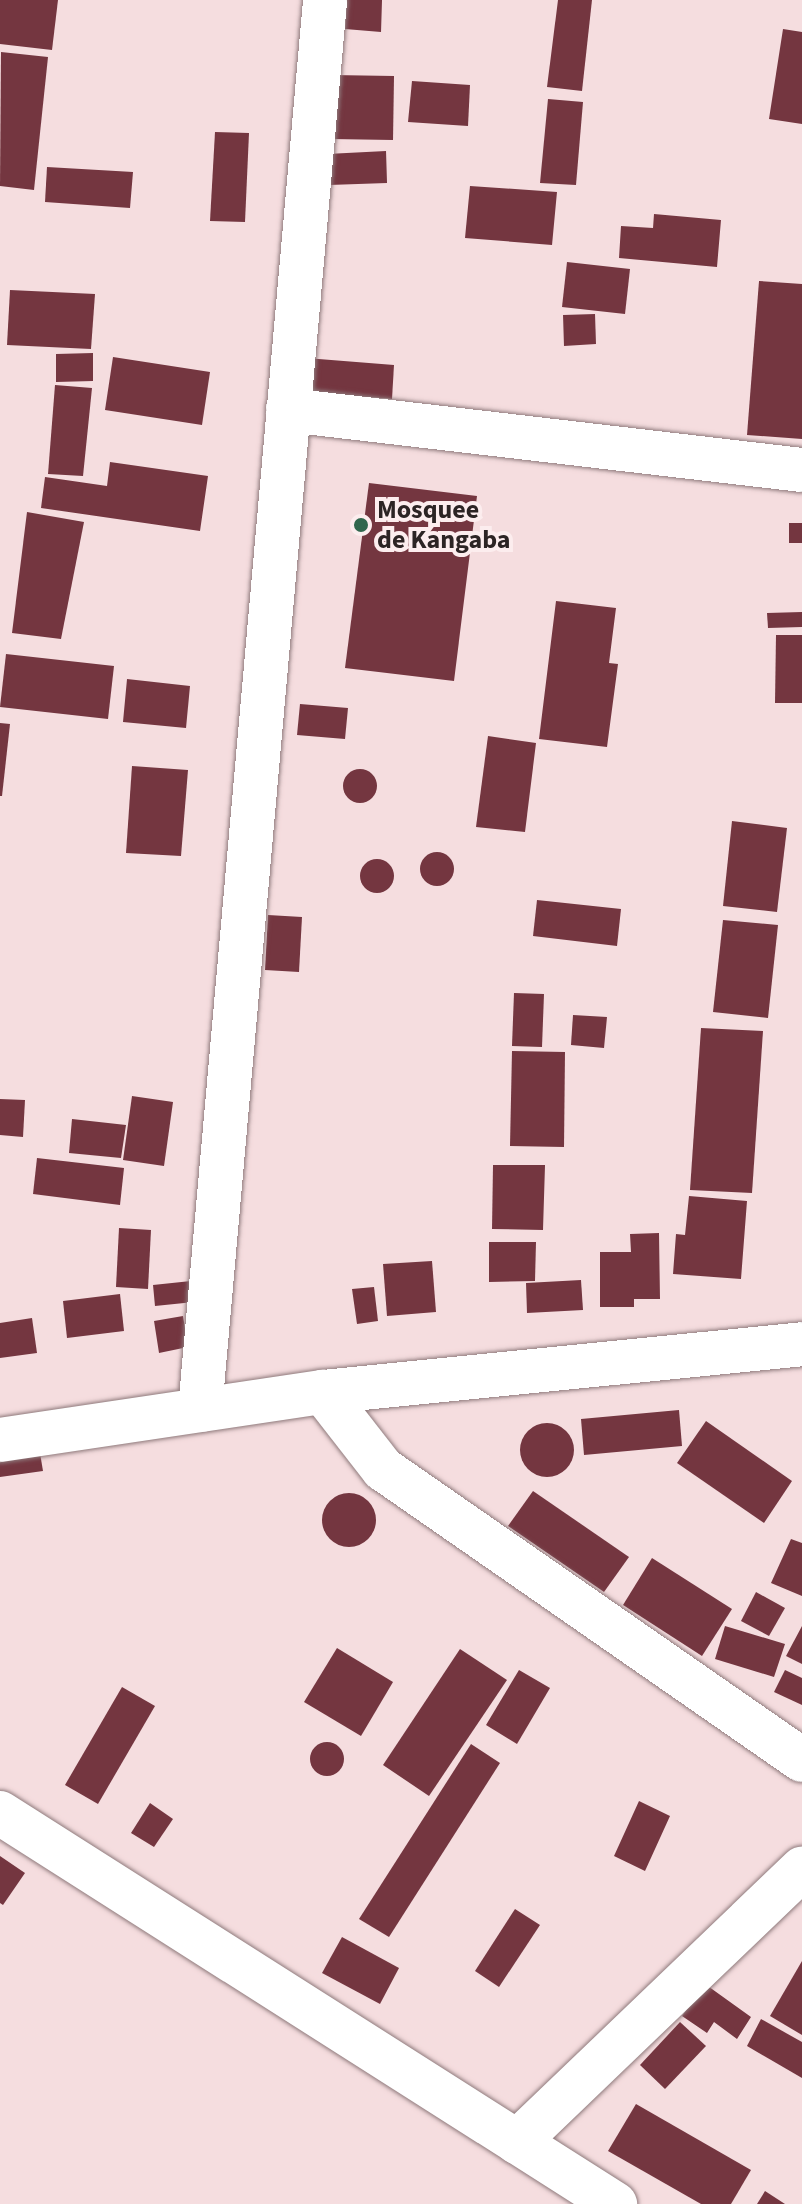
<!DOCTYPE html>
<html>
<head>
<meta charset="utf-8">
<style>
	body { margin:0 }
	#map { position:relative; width:802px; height:2204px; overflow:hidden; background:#f5dddf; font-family:"Source Sans 3",sans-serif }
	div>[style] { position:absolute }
	.building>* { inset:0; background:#743640 }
	.round { border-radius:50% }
	.roads { filter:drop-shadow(0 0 2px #8f7a7c) drop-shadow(0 0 2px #8f7a7c) }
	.street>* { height:44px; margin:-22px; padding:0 22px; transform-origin:22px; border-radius:22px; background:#fff }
	.dots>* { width:22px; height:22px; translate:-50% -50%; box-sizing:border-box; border:4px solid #fcedee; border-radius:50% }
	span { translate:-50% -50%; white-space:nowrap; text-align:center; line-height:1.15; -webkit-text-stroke:8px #fcedee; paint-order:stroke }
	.poi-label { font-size:26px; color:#2c2424; font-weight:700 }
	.left { translate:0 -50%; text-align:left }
</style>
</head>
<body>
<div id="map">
	<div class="building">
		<i style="clip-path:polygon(0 0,58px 0,52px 50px,0 44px)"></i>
		<i style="clip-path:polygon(347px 0,382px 0,381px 32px,345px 29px)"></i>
		<i style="clip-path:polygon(558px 0,592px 0,582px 91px,547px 87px)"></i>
		<i style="clip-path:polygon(783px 29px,802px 32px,802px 124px,769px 119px)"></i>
		<i style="clip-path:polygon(1px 52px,48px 57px,34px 190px,0 186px)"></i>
		<i style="clip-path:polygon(332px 75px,394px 76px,393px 140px,331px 139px)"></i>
		<i style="clip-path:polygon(412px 81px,470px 85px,468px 126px,408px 122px)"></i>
		<i style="clip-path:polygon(548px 99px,583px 102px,576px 185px,540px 183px)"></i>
		<i style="clip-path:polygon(215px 132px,249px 133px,245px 222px,210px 221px)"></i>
		<i style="clip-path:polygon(386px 151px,387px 183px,329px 185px,327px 154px)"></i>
		<i style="clip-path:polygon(47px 167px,133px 172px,130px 208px,45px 202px)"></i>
		<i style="clip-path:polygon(470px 186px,557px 192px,552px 245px,465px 238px)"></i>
		<i style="clip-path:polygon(654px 214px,721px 220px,717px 267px,619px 258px,621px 226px,653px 228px)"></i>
		<i style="clip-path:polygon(567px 262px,630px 269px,625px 314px,562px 307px)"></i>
		<i style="clip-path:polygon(759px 281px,802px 284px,802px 439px,747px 435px)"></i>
		<i style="clip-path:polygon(10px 290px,95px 294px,91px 349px,7px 345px)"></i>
		<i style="clip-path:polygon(595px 314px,596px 344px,564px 346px,563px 315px)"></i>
		<i style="clip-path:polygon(93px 353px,93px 381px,56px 382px,56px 354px)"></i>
		<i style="clip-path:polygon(113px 357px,210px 372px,202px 425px,105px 410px)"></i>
		<i style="clip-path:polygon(306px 358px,394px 365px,392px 399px,304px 392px)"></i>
		<i style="clip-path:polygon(55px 385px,92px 388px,83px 476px,48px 474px)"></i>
		<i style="clip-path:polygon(110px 462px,208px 476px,200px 531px,41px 508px,45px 477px,107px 486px)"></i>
		<i style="clip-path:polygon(369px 483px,477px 496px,454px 681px,345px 668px)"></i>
		<i style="clip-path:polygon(27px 512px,84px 522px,61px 639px,12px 633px)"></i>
		<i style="clip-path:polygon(789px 523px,802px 523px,802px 543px,789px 543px)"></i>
		<i style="clip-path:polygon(556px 601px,616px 608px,609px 663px,618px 664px,607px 747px,539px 739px)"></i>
		<i style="clip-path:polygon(802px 612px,802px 627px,768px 628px,767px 613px)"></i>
		<i style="clip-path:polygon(776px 635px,802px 635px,802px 703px,775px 703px)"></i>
		<i style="clip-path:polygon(6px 654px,114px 666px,108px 719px,0 707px)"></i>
		<i style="clip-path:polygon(127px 679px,190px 686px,186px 728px,123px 722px)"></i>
		<i style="clip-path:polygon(300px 704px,348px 708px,345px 739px,297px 735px)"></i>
		<i style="clip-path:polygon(0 723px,10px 724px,2px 796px,0 796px)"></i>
		<i style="clip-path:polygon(488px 736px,536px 743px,525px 832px,476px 827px)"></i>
		<i style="clip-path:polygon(132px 766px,188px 770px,181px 856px,126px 853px)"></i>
		<i class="round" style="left:343px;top:769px;width:34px;height:34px"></i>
		<i style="clip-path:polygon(732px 821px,787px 828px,777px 912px,723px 906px)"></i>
		<i class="round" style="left:420px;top:852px;width:34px;height:34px"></i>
		<i class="round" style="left:360px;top:859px;width:34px;height:34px"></i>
		<i style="clip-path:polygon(537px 900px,621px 909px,617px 946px,533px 936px)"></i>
		<i style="clip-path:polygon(268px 915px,302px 917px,299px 972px,265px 970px)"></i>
		<i style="clip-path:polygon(723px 920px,778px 925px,768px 1018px,713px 1012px)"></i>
		<i style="clip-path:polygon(514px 993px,544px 994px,542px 1047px,512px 1046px)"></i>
		<i style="clip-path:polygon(573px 1015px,607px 1017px,604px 1048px,571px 1045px)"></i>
		<i style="clip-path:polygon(701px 1028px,763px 1031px,752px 1193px,690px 1190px)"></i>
		<i style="clip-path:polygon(512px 1051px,565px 1052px,564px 1147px,510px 1146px)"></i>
		<i style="clip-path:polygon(132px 1096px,173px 1102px,164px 1166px,123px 1160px)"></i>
		<i style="clip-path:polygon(0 1099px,25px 1100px,23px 1137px,0 1135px)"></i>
		<i style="clip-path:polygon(72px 1119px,126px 1125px,121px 1158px,69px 1153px)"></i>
		<i style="clip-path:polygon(37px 1158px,124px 1168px,120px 1205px,33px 1194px)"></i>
		<i style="clip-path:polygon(493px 1165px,545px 1165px,543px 1230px,492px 1229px)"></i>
		<i style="clip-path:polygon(689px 1196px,747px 1201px,741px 1279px,673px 1274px,676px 1234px,685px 1235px)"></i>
		<i style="clip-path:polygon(119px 1228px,151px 1230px,148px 1289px,116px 1287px)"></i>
		<i style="clip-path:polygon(659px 1233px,660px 1299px,634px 1299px,634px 1307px,600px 1307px,600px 1252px,631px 1252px,630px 1234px)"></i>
		<i style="clip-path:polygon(489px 1242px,536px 1242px,535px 1281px,489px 1282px)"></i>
		<i style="clip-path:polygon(432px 1261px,436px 1312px,387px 1316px,383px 1264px)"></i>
		<i style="clip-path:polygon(581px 1280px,583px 1310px,527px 1313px,526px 1283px)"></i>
		<i style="clip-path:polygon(191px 1281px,194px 1302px,155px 1306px,153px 1285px)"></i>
		<i style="clip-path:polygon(374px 1287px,378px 1321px,357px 1324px,352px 1289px)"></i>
		<i style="clip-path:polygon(120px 1294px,124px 1331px,67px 1338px,63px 1301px)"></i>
		<i style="clip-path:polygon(183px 1316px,188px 1347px,159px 1353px,154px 1321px)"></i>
		<i style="clip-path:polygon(32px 1318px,37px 1353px,0 1358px,0 1323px)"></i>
		<i style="clip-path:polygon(679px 1410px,682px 1446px,584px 1455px,581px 1419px)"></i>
		<i style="clip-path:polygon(706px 1421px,792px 1481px,764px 1523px,677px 1463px)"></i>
		<i class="round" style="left:520px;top:1423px;width:54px;height:54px"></i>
		<i style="clip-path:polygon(39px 1447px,43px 1471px,0 1477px,0 1453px)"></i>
		<i style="clip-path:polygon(533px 1491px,629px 1557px,604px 1592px,508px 1526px)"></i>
		<i class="round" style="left:322px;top:1493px;width:54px;height:54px"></i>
		<i style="clip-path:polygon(791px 1539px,802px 1543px,802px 1596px,771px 1583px)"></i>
		<i style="clip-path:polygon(652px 1558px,732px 1609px,702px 1656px,623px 1605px)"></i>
		<i style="clip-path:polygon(756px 1592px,785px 1608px,769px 1636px,741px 1621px)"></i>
		<i style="clip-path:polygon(725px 1626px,785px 1644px,774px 1677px,715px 1659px)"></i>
		<i style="clip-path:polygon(802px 1626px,802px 1664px,786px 1656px)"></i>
		<i style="clip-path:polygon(337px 1648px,393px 1682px,361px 1736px,304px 1702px)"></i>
		<i style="clip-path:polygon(460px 1649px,507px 1680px,429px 1796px,383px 1765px)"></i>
		<i style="clip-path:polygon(519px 1670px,550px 1688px,517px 1744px,486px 1725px)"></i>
		<i style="clip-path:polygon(785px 1670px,802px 1678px,802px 1705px,774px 1692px)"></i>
		<i style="clip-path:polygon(122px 1687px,155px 1706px,98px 1804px,65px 1785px)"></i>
		<i class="round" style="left:310px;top:1742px;width:34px;height:34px"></i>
		<i style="clip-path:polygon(471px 1744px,500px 1763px,389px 1937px,359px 1919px)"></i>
		<i style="clip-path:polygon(639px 1801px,670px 1816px,645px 1871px,614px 1856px)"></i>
		<i style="clip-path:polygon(150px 1803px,173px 1819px,154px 1847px,131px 1833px)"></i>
		<i style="clip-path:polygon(0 1856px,25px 1873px,3px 1905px,0 1903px)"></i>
		<i style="clip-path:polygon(515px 1909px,540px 1925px,499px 1987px,475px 1971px)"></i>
		<i style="clip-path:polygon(342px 1937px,399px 1968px,380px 2004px,322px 1973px)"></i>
		<i style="clip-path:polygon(802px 1961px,802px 2035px,770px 2016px)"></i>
		<i style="clip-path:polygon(705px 1984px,751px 2017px,737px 2039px,714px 2022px,707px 2033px,682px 2016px)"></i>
		<i style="clip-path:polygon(761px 2019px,802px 2042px,802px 2078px,747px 2046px)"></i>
		<i style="clip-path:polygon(680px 2022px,706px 2046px,665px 2089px,640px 2065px)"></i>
		<i style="clip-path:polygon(636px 2104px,751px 2170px,731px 2204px,701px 2204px,608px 2151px)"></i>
		<i style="clip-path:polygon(765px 2191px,785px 2204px,757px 2204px)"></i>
	</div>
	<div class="roads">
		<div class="street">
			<i style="left:288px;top:410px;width:517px;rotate:6.66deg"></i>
			<i style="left:323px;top:1392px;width:98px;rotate:52.1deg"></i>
			<i style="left:383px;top:1469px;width:510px;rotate:34.78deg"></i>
			<i style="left:200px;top:1410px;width:1416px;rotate:-84.93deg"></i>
			<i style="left:0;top:1440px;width:327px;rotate:-8.5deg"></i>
			<i style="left:323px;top:1392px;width:481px;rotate:-5.7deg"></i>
			<i style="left:0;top:1813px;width:729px;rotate:32.45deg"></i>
			<i style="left:517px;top:2142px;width:395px;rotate:-43.8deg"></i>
		</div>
	</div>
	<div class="dots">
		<i style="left:361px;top:525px;background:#30674d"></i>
	</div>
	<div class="poi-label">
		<span class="left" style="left:377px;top:525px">Mosquee<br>de Kangaba</span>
	</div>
</div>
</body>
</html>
